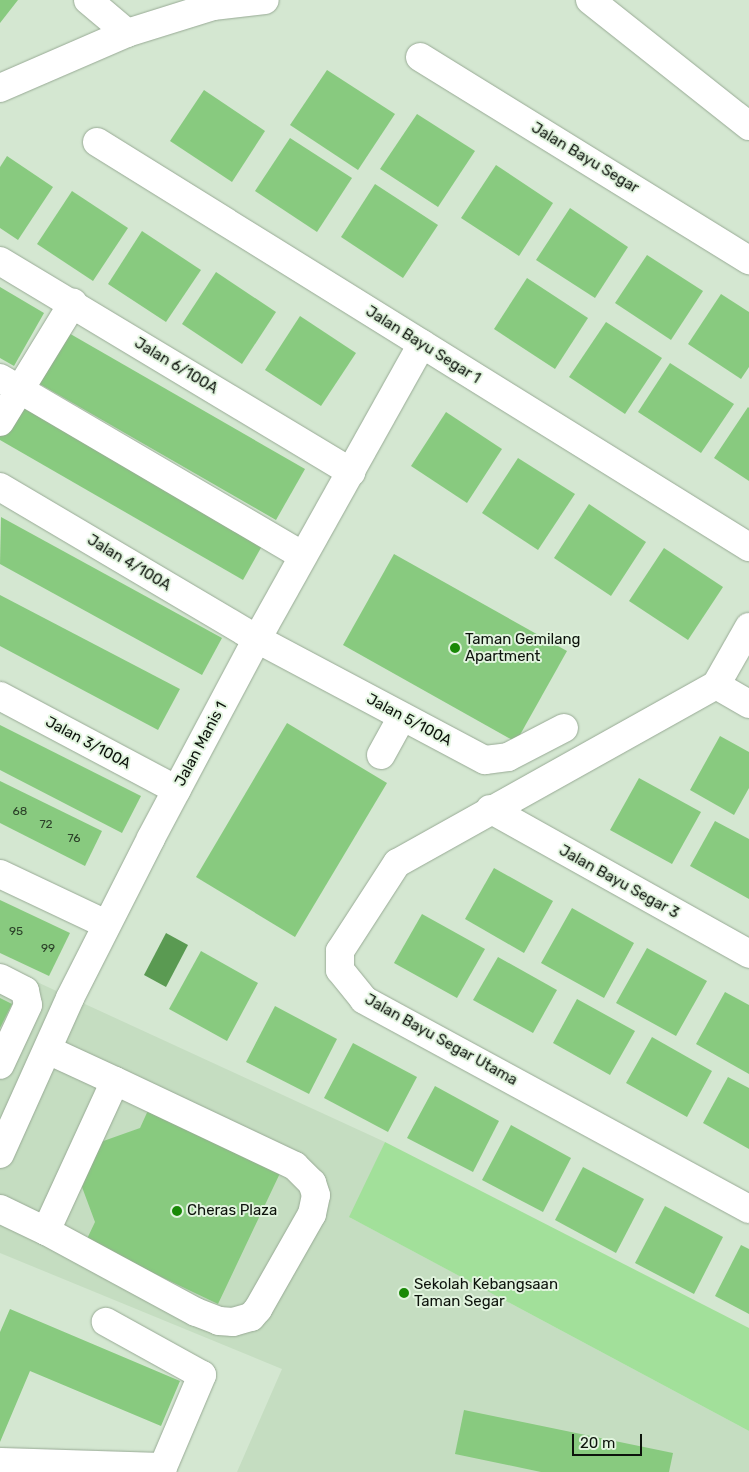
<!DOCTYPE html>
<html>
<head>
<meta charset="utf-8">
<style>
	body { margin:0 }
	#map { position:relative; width:749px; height:1472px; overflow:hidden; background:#d4e7d1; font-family:Rubik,sans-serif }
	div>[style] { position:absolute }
	.built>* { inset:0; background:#c5ddc1 }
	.green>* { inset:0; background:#a2e09a }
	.water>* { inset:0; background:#5a9a52 }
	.building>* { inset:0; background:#88ca7f }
	.roads { filter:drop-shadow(0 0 1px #98aa95) drop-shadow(0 0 1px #98aa95) }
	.minor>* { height:28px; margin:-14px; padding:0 14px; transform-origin:14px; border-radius:14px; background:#fff }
	.dots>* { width:14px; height:14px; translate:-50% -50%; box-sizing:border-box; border:2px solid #e1f4de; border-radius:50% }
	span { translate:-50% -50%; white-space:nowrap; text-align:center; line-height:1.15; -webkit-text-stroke:4px #e1f4de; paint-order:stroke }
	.number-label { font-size:12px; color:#2c4129 }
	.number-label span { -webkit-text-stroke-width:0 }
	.street-label { font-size:15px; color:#0d130c }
	.poi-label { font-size:15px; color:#0d130c }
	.left { translate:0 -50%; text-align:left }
	.scale { position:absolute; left:572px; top:1434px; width:70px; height:22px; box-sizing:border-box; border:2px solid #0d130c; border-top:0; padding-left:6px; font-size:15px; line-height:18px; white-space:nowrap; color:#0d130c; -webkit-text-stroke:4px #e1f4de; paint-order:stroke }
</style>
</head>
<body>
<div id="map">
	<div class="built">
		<i style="clip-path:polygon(0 965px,385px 1142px,351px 1218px,749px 1431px,749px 1472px,237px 1472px,282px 1369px,0 1253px)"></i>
	</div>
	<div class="green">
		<i style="clip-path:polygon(385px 1142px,749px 1328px,749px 1431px,349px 1217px)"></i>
	</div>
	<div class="water">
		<i style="clip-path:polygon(166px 933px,188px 945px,166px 987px,144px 975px)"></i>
	</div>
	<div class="building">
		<i style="clip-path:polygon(0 0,18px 0,0 23px)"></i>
		<i style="clip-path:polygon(327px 70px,395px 114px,358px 170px,290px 125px)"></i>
		<i style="clip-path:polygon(204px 90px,265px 131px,232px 182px,170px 141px)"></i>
		<i style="clip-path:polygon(417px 114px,475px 151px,438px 207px,380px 169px)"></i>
		<i style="clip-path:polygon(290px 138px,352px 178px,317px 232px,255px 191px)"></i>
		<i style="clip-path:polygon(7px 156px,53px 187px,18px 240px,0 228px,0 167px)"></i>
		<i style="clip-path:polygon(496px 165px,553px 203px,519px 256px,461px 218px)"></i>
		<i style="clip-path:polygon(375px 184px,438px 225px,403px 278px,341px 237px)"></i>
		<i style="clip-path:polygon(72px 191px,128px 228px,93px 281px,37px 244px)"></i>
		<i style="clip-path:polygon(570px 208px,628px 247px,595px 298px,536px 260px)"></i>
		<i style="clip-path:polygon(142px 231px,201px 270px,166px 322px,108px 284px)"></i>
		<i style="clip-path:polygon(647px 255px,703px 291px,671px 340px,615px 303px)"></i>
		<i style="clip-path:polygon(216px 272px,276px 312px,242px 364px,182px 324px)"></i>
		<i style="clip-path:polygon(527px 278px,588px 318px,555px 369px,494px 329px)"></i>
		<i style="clip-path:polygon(0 287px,44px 313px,14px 366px,0 358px)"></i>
		<i style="clip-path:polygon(721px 294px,749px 312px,749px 367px,741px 379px,688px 344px)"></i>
		<i style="clip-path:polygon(300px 316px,356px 353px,321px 406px,265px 370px)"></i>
		<i style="clip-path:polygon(606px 322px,662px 358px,625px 414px,569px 377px)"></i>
		<i style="clip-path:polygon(60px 328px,305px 469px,276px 520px,31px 379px)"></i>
		<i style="clip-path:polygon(670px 363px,734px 404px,701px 453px,638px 412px)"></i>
		<i style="clip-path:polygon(26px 386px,272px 528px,243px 580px,0 440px,0 433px)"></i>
		<i style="clip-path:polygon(748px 407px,749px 408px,749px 481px,714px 458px)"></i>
		<i style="clip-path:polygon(446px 412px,502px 449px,467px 503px,411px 466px)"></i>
		<i style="clip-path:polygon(518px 458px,575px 494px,538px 550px,482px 513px)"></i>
		<i style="clip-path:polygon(589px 504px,646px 542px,611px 596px,554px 558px)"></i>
		<i style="clip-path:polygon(1px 517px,222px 638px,202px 675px,0 564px)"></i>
		<i style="clip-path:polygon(664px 548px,723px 587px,688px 640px,629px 601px)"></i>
		<i style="clip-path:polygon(394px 554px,567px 651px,516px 742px,343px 645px)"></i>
		<i style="clip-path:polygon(0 595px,180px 689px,158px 730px,0 646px)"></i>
		<i style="clip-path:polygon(287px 723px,387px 783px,295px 937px,196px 877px)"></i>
		<i style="clip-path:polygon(0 725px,141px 796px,122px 833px,0 770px)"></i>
		<i style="clip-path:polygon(720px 736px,749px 752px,749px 788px,734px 815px,690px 790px)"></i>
		<i style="clip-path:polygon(639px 778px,701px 812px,672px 864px,610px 830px)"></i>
		<i style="clip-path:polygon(0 781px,102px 831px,85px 866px,0 823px)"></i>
		<i style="clip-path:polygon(715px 821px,749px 839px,749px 899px,690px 866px)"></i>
		<i style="clip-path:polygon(494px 868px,553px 901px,524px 953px,465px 919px)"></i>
		<i style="clip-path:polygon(0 900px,70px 933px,49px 976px,0 953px)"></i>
		<i style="clip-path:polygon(572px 908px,634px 943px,604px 998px,541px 963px)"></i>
		<i style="clip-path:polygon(422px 914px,485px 949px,457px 998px,394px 963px)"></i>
		<i style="clip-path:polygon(647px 948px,707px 981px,676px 1036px,616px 1003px)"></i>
		<i style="clip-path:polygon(201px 951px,258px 983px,227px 1041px,169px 1009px)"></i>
		<i style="clip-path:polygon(498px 957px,557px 990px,533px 1033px,473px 1000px)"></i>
		<i style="clip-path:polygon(725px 992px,749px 1005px,749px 1074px,696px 1044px)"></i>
		<i style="clip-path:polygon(0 998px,12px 1004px,0 1028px)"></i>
		<i style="clip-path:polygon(577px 999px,635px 1031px,610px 1075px,553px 1043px)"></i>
		<i style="clip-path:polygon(275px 1006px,337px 1039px,309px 1094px,246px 1062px)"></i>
		<i style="clip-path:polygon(652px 1037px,712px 1071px,687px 1117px,626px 1083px)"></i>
		<i style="clip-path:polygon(353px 1043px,417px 1077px,388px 1132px,324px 1098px)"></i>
		<i style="clip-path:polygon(728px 1077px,749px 1088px,749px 1149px,703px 1123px)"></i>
		<i style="clip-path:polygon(435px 1086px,499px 1121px,473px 1172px,407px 1138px)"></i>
		<i style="clip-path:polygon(150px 1106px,282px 1169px,218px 1304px,86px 1241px,95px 1222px,79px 1179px,95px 1144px,140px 1128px)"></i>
		<i style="clip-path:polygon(511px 1125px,571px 1158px,543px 1212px,482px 1180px)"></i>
		<i style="clip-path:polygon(583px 1167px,644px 1199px,616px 1253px,555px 1220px)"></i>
		<i style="clip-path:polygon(665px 1206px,723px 1237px,694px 1294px,635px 1263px)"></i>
		<i style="clip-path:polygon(741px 1245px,749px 1249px,749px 1314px,715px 1296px)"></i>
		<i style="clip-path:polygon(10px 1309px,180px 1381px,161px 1426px,30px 1371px,0 1442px,0 1332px)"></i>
		<i style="clip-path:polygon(464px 1410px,673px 1453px,669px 1472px,541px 1472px,455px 1454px)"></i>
	</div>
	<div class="roads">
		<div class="minor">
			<i style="left:88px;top:0;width:51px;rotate:40.2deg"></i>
			<i style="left:590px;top:0;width:203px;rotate:38.4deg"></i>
			<i style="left:420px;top:57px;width:387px;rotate:31.7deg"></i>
			<i style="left:0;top:88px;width:138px;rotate:-23.4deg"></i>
			<i style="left:127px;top:33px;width:90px;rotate:-17.4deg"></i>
			<i style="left:213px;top:6px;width:52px;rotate:-6.6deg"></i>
			<i style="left:97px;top:142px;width:768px;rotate:31.85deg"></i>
			<i style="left:0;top:261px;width:410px;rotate:31deg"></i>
			<i style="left:0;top:378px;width:351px;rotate:30.4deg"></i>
			<i style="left:0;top:422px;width:140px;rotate:-58.5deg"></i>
			<i style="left:0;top:487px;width:299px;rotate:30.6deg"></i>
			<i style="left:257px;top:639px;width:258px;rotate:28deg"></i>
			<i style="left:485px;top:760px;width:23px;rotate:-7deg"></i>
			<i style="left:508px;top:757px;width:63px;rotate:-27.4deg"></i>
			<i style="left:749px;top:627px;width:67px;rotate:119.6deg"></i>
			<i style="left:716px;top:685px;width:365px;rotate:150.8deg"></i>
			<i style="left:397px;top:863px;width:105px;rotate:122.9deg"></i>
			<i style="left:340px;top:951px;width:19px;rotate:90deg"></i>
			<i style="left:340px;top:970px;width:38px;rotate:51deg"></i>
			<i style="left:364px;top:1000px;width:438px;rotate:28.5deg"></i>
			<i style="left:716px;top:685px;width:38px;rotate:30deg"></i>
			<i style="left:0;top:696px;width:200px;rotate:28deg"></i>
			<i style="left:381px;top:755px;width:43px;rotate:-61.1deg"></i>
			<i style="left:490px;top:809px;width:297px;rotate:29.2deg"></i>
			<i style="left:0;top:874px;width:117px;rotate:25.3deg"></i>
			<i style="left:0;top:978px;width:28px;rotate:27deg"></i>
			<i style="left:25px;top:991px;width:14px;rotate:78deg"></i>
			<i style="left:28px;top:1005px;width:66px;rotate:115deg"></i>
			<i style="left:0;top:1154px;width:171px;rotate:-65.8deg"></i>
			<i style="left:70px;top:998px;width:179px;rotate:-63.1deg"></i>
			<i style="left:151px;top:838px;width:225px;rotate:-62deg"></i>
			<i style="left:257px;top:639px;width:338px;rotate:-60.8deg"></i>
			<i style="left:0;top:1209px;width:51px;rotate:25.6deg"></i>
			<i style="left:46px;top:1231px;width:165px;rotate:-65.3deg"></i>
			<i style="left:115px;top:1081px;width:74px;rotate:-155.2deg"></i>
			<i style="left:46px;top:1231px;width:170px;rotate:28.4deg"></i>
			<i style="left:196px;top:1312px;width:25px;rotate:21deg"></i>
			<i style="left:219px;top:1321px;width:14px;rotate:4deg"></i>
			<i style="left:233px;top:1322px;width:19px;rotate:-16deg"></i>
			<i style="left:251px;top:1317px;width:11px;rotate:-49deg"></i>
			<i style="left:258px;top:1309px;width:109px;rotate:-60.4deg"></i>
			<i style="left:312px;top:1214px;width:19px;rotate:-78deg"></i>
			<i style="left:316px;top:1195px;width:13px;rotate:-108deg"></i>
			<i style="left:312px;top:1183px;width:24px;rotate:-135deg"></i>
			<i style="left:295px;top:1166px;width:199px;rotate:-154.7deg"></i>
			<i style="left:0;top:1462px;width:163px;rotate:1.8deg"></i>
			<i style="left:163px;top:1467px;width:100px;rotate:-67deg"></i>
			<i style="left:202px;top:1375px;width:110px;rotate:-151.1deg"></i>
		</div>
	</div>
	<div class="dots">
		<i style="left:455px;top:648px;background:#198907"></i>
		<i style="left:177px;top:1211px;background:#198907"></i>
		<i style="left:404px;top:1293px;background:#198907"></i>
	</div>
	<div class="number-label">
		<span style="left:20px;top:812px">68</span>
		<span style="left:46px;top:825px">72</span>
		<span style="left:74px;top:839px">76</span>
		<span style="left:16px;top:932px">95</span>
		<span style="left:48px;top:949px">99</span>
	</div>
	<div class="street-label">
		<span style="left:585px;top:158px;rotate:31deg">Jalan Bayu Segar</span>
		<span style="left:423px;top:345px;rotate:32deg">Jalan Bayu Segar 1</span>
		<span style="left:176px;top:366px;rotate:31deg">Jalan 6/100A</span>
		<span style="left:129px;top:563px;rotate:31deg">Jalan 4/100A</span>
		<span style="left:409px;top:720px;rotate:28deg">Jalan 5/100A</span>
		<span style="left:88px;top:743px;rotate:28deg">Jalan 3/100A</span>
		<span style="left:201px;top:744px;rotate:-62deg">Jalan Manis 1</span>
		<span style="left:619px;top:882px;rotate:29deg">Jalan Bayu Segar 3</span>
		<span style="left:441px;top:1040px;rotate:29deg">Jalan Bayu Segar Utama</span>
	</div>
	<div class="poi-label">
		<span class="left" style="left:465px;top:648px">Taman Gemilang<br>Apartment</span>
		<span class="left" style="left:187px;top:1211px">Cheras Plaza</span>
		<span class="left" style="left:414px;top:1293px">Sekolah Kebangsaan<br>Taman Segar</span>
	</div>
	<div class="scale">20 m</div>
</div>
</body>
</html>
